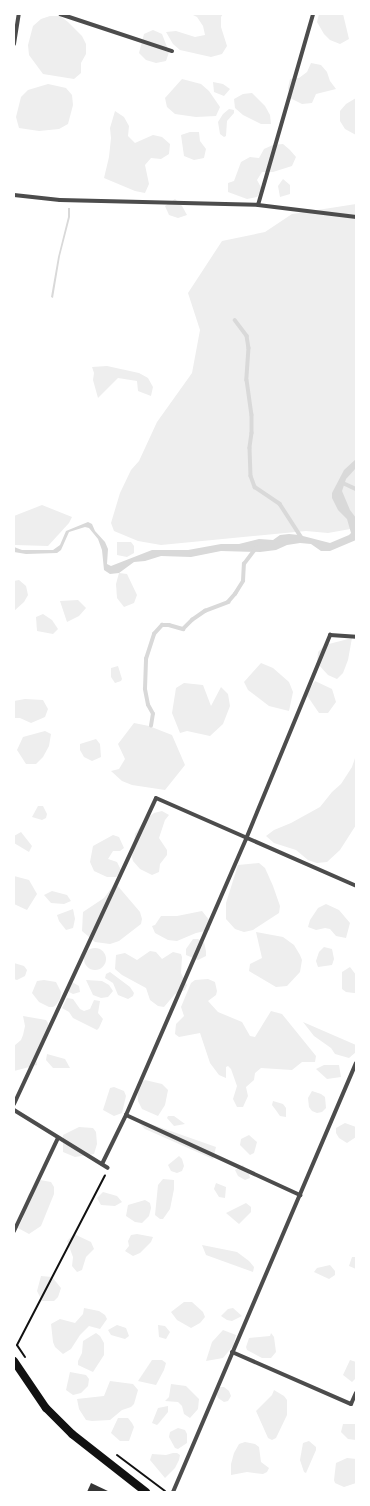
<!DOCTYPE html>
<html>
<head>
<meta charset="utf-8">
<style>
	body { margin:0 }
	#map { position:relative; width:370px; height:1506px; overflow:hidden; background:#fff; font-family:"Zilla Slab",serif }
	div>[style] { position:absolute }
	.green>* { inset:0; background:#eee }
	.round { border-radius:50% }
	.water>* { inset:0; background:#d9d9d9 }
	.stream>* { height:3.5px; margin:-1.75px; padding:0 1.75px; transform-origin:1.75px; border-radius:1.75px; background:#d9d9d9 }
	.building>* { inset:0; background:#353535 }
	.path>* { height:2px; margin:-1px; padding:0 1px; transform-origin:1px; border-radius:1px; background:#111 }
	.minor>* { height:4px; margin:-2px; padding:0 2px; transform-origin:2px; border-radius:2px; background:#4c4c4c }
	.primary>* { height:8px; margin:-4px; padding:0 4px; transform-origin:4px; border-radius:4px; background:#111 }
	span { translate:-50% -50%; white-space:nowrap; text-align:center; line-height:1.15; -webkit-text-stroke:3.5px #fff; paint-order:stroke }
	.frame { position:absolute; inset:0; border:15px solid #fff; pointer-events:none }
</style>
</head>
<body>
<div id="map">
	<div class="green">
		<i style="clip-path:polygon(191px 14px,223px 14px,221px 17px,221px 27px,227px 46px,222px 54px,211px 57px,180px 50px,173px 44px,166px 32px,176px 31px,195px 37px,205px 35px,203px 26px,197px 17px)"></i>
		<i style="clip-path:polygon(319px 14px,343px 14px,349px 39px,340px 44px,330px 40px,324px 34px,317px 22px)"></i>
		<i style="clip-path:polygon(50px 16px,60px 16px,68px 22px,82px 36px,86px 44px,86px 54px,81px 63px,81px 73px,74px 79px,43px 74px,29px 55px,28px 45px,33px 26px,41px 19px)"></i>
		<i style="clip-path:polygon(153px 30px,162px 34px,169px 52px,166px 61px,156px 63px,146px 60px,139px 53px,144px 34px)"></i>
		<i style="clip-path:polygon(311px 63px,321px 65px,327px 72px,330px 81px,336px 89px,316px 94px,312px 103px,302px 104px,290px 98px,288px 88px,290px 79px,299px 78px,307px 72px)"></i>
		<i style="clip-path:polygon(182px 79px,201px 84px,209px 91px,220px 107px,216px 116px,196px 117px,175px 114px,167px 107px,165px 98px)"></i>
		<i style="clip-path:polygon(213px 82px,223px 84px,230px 89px,224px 96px,214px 92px)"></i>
		<i style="clip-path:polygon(48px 84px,66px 88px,72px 95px,73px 105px,68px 124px,59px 129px,39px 131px,19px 128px,16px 117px,21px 97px,28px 90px)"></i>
		<i style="clip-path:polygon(252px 93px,265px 106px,270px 115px,271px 124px,261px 124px,243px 115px,235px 108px,234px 99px,243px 94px)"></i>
		<i style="clip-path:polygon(356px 98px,356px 135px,345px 129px,340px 121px,340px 111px,346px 104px)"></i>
		<i style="clip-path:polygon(229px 109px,234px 110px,234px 113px,227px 121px,226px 136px,224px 137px,220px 134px,218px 122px,223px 114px)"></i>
		<i style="clip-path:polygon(115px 111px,124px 117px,129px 126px,128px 136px,135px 143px,153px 135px,162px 137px,170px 144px,169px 154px,161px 159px,151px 158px,145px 165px,149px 184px,145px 193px,135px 191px,104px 178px,109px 157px,111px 138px,110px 128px)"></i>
		<i style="clip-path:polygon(190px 132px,199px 132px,200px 141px,206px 149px,204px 158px,194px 160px,184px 156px,181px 135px)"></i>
		<i style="clip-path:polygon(283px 144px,290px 150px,296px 157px,292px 166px,273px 172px,262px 172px,257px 180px,262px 189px,257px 197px,247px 199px,228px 192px,228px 183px,234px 181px,241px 162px,250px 157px,259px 158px,264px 149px,273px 145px)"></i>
		<i style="clip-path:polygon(283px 179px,290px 185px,290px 194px,280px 197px,278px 186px)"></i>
		<i style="clip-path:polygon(175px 199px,182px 206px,187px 215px,178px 218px,169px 215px,165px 206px)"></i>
		<i style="clip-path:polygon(356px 204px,356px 528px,328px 533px,306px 531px,161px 545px,138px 541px,114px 531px,111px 523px,120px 493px,131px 470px,139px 461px,157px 422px,192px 373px,200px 330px,188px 293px,222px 241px,265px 232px,292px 214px)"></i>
		<i style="clip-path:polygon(107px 366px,139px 373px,148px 378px,153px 387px,151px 396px,138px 391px,137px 381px,118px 378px,98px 398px,93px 380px,94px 373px,92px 367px)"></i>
		<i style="clip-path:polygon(42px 505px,72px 517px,69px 523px,48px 546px,15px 545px,14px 516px)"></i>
		<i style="clip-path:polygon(117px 542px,131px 542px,134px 546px,134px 553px,127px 557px,117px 555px)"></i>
		<i style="clip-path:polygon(119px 573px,127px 574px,137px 595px,134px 603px,124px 607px,117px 598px,116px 584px)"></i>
		<i style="clip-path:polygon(19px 580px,26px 586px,28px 595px,24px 602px,14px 611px,14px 581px)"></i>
		<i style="clip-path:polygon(78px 600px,86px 608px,79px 616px,67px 622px,60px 601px)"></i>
		<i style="clip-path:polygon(43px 614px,52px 620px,58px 629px,53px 634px,37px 631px,36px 617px)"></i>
		<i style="clip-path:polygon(352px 638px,348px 660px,343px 673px,337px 679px,328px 675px,317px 663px,318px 652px,325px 645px)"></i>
		<i style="clip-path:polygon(261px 663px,273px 668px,289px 682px,293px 692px,289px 711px,269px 706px,248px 690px,244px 682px)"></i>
		<i style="clip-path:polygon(118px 666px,122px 679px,121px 681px,115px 683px,111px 677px,111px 668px)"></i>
		<i style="clip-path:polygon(315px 681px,332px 689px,336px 702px,328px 713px,319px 713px,306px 694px)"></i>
		<i style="clip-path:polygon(184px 683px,203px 685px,211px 706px,221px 687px,228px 694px,230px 706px,223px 724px,210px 736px,187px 731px,180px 733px,172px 713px,176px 688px)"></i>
		<i style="clip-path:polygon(25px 699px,43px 700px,48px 709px,45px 717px,31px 723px,20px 718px,14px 718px,14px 701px)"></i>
		<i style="clip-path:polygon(134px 723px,149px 726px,172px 735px,185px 765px,165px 790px,132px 785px,122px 781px,111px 771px,119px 769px,125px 759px,118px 744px)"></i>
		<i style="clip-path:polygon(45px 731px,51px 734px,49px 746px,43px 757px,36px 764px,26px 764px,17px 750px,23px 737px)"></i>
		<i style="clip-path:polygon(96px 739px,100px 744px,101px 757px,92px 761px,84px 757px,80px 750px,80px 744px)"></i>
		<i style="clip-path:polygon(356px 755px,356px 825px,340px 850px,327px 862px,317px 863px,308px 860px,296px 850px,274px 843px,266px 836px,274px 830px,291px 823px,320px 807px,332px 792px,341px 784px,352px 767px)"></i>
		<i style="clip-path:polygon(38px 806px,43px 806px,47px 814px,46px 818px,42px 820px,32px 817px)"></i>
		<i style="clip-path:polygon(162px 811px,169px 815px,165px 820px,159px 838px,167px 850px,167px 855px,160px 864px,159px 872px,152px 875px,140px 869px,133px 861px,132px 857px,135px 834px,144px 821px,154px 813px)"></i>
		<i style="clip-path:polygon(21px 832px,32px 846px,29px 852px,14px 843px,14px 836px)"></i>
		<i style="clip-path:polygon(113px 835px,119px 837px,124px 848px,120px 851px,113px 851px,108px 859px,117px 862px,122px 872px,116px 877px,107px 877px,94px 871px,90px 862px,93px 846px)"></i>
		<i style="clip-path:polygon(259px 863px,265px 868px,273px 886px,280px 906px,279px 913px,253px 930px,244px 932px,235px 929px,226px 919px,226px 903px,238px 865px)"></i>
		<i style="clip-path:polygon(14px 876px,29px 880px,37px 894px,27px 910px,14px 904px)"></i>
		<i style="clip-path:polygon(117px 885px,140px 912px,142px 919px,141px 924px,119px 941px,110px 944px,95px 942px,82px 931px,83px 912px,104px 898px,113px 886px)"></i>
		<i style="clip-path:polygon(52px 891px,67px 895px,71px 901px,64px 904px,51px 903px,44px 895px)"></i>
		<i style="clip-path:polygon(326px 904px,339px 910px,350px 923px,346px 938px,336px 936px,330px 929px,325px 928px,316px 930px,308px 927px,310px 920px,318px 908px)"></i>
		<i style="clip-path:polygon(73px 909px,75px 919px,73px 928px,66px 930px,59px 921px,57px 915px)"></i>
		<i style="clip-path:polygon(202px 911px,210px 921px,210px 930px,196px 933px,177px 941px,168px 940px,155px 933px,152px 926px,155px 925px,161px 916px,177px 916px)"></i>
		<i style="clip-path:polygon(256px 932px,283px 937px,294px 945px,300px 955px,302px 960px,300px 972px,287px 986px,276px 987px,249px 971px,250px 964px,262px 958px)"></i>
		<i style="clip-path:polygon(193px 939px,198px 939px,204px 942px,206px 951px,206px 956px,198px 960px,186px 955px,186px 949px)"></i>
		<i style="clip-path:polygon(324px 947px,332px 949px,334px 959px,332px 965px,318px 967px,316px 961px,319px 952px)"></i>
		<i class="round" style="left:84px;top:948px;width:22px;height:22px"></i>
		<i style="clip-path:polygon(150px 951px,156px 952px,162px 959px,173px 952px,181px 954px,182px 957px,181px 973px,187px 985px,185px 990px,175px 994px,164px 1007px,158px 1006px,150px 1000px,146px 988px,122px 975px,115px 969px,116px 955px,125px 953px,137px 960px)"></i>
		<i style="clip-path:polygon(14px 963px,24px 966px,27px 970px,25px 976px,17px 980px,14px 979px)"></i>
		<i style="clip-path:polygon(350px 967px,356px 975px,356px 993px,354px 993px,346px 992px,342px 989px,342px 972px)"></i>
		<i style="clip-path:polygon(110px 972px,130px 987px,134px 993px,133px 996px,128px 999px,118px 995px,113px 983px,105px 978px,106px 974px)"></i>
		<i style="clip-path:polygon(208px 979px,215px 982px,217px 991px,216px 995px,208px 1001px,218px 1012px,242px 1022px,250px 1036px,255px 1037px,271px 1011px,282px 1014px,316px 1056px,315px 1062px,302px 1062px,292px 1070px,261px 1068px,255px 1073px,254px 1080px,246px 1087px,248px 1096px,243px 1107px,237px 1107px,233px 1099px,237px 1086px,231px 1069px,228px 1066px,226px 1067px,226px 1078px,219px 1075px,210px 1063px,200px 1033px,179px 1037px,175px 1034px,176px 1024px,184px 1016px,181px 1007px,191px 983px,195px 980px)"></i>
		<i style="clip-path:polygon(44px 980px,56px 982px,61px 992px,60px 999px,56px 1005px,53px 1007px,49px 1007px,39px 1002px,32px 993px,37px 981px)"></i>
		<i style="clip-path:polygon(86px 980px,102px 981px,109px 985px,113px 991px,108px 997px,101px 998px,93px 995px)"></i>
		<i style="clip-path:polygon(72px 982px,79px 986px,80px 992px,73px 994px,69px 992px,67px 987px)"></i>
		<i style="clip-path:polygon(67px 998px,73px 999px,80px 1009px,84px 1011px,90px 1009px,94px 1000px,100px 1001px,98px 1013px,103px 1019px,99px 1028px,97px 1030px,73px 1018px,69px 1012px,62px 1008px)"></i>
		<i style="clip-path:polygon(23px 1016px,46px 1020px,48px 1023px,49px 1031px,36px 1055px,37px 1065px,14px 1071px,14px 1046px,21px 1040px,23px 1035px,25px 1026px)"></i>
		<i style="clip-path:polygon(303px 1022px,356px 1045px,356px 1052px,349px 1058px,335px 1054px,331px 1048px,314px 1036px)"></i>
		<i style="clip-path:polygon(47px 1054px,65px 1059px,70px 1068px,53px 1068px,46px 1060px)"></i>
		<i style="clip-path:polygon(324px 1065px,339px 1065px,341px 1077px,327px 1079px,316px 1069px)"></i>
		<i style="clip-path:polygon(145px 1080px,162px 1084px,168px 1090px,165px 1105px,158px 1116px,142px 1109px,138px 1101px,137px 1085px)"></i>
		<i style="clip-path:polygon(114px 1087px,124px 1091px,126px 1096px,122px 1113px,114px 1116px,103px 1110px,110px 1088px)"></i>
		<i style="clip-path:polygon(312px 1091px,321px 1094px,325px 1097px,326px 1108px,322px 1112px,317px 1113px,312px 1111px,309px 1107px,308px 1098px)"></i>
		<i style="clip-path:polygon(273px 1101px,283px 1104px,286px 1108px,286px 1117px,280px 1116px,275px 1109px,272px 1105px)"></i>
		<i style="clip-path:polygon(168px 1116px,174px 1116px,185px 1124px,174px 1126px,167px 1118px)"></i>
		<i style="clip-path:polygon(145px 1122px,216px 1147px,213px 1159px,145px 1129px,139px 1123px)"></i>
		<i style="clip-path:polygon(345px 1123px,356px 1127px,356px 1137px,347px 1143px,339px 1138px,336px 1133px,336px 1128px)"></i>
		<i style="clip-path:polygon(79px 1127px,93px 1128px,96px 1132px,97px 1144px,94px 1154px,75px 1157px,63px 1152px,63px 1135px)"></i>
		<i style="clip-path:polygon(249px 1135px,257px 1142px,254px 1153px,250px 1155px,240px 1145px,241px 1139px)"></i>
		<i style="clip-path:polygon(179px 1156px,182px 1159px,184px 1166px,182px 1171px,177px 1173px,171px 1171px,168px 1165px)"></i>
		<i style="clip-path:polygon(243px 1165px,249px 1174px,250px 1178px,245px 1180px,238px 1176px,235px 1170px)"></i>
		<i style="clip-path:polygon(163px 1179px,174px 1180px,174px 1189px,170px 1209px,163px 1219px,160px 1219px,155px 1215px,158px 1185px)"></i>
		<i style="clip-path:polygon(40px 1180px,51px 1182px,54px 1187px,54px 1194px,41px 1226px,29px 1234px,18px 1228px,23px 1218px,28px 1195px)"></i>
		<i style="clip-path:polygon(216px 1183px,226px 1187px,225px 1198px,219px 1197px,214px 1189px)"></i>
		<i style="clip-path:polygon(103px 1192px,117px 1196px,122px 1202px,115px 1206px,101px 1205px,97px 1198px)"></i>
		<i style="clip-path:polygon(145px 1200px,150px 1203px,151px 1208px,149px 1216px,142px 1223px,135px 1222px,126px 1216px,128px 1205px)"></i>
		<i style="clip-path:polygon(246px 1203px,251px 1207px,251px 1212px,239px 1224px,226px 1213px)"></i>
		<i style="clip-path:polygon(74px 1234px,91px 1242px,94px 1249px,86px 1257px,82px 1270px,77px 1272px,72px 1266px,73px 1257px,67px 1241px)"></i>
		<i style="clip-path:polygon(137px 1234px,153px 1237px,151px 1242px,140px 1253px,133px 1256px,125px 1251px,129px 1246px,128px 1241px,131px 1235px)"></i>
		<i style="clip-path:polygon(202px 1245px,237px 1252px,249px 1261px,254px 1267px,253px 1272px,206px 1255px)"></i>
		<i style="clip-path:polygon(352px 1257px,356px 1257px,356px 1269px,349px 1266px)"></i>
		<i style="clip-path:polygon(330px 1265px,335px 1271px,335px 1275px,329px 1279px,314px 1272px,317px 1268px)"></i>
		<i style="clip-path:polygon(41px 1276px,52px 1277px,61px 1288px,58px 1297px,54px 1301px,42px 1301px,37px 1291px)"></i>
		<i style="clip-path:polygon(184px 1302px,192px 1302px,203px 1312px,205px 1317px,200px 1323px,191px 1328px,177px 1320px,171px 1312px)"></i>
		<i style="clip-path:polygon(84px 1308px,99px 1311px,105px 1315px,107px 1319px,100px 1329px,89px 1326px,80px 1335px,71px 1349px,63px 1354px,55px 1347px,53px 1342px,51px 1324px,60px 1319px,75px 1323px,83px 1314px)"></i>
		<i style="clip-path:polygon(233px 1308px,242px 1316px,232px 1321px,227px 1320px,221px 1316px,228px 1309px)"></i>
		<i style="clip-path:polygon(117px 1325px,126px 1328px,129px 1336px,125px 1339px,111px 1335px,108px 1330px)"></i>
		<i style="clip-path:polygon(158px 1325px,165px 1326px,170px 1332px,166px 1339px,159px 1337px)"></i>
		<i style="clip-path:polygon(223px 1330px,236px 1335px,233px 1346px,223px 1358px,206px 1361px,212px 1342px)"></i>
		<i style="clip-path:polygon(96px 1333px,100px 1336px,104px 1343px,104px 1355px,93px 1372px,78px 1365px,78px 1361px,82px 1353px,83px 1341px)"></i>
		<i style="clip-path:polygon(271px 1333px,274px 1337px,276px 1352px,271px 1358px,262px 1358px,247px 1350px,246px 1347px,249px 1338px,270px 1336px)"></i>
		<i style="clip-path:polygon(152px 1360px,162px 1360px,166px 1363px,164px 1370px,156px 1385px,138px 1381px)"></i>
		<i style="clip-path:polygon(350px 1360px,356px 1362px,356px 1378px,352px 1382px,343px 1375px)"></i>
		<i style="clip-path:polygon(70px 1372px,86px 1375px,89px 1379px,88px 1386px,81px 1393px,73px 1395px,66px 1390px)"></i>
		<i style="clip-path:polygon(110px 1381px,133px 1384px,138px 1390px,134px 1404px,131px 1407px,122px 1410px,110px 1420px,92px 1421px,86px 1420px,79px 1409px,77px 1399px,104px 1396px)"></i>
		<i style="clip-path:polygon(171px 1384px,186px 1386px,199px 1399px,198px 1409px,190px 1418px,184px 1414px,182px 1406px,178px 1402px,165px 1401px,169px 1397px)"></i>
		<i style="clip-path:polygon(218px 1387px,224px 1387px,229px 1391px,231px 1396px,228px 1401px,224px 1402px,218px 1398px,216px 1393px)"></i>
		<i style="clip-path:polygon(274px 1390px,284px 1396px,287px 1400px,287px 1415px,276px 1438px,272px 1440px,268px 1438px,256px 1411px,272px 1395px)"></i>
		<i style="clip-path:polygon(168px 1406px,168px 1412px,159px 1423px,157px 1425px,152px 1423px,158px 1408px)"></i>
		<i style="clip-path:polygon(118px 1418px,128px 1418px,132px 1423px,134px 1427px,129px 1441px,120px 1441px,111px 1433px)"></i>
		<i style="clip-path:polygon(343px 1424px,356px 1424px,356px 1440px,348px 1439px,341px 1432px)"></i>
		<i style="clip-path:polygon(178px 1428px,185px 1430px,187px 1434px,187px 1443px,178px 1449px,175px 1448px,169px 1437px,170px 1432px)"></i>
		<i style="clip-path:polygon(309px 1441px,316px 1447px,316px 1450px,306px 1473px,304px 1472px,300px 1460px,303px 1443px)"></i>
		<i style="clip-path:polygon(245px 1442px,255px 1444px,259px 1447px,261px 1462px,269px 1468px,267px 1472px,263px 1474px,247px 1472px,231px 1475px,231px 1464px,234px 1453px,239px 1444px)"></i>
		<i style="clip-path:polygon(173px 1453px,177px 1453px,180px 1455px,179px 1460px,175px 1468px,165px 1478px,150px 1460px,152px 1454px,166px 1455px)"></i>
		<i style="clip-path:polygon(347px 1458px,356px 1459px,356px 1483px,344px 1487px,335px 1483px,334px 1480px,336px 1463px)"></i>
	</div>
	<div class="water">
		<i style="clip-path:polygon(68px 208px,70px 208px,70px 217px,60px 256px,53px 298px,51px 297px,58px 257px,68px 217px)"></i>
		<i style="clip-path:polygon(356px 459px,356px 468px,346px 479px,342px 491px,350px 510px,356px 518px,356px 540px,330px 551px,321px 551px,311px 544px,300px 543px,287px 545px,276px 550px,260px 552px,221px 551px,191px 557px,161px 556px,145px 561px,134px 562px,119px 573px,110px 574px,104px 570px,102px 550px,98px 539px,89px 528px,85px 527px,69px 532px,61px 550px,57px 553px,26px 554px,14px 552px,14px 547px,22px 550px,53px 550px,60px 545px,66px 531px,88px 522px,92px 524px,95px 531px,105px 542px,108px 549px,107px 564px,111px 566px,152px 550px,188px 550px,221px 544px,239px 544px,259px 539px,273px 540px,280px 535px,289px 534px,299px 535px,330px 543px,349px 535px,351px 533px,347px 519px,338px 510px,332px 498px,332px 493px,344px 470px)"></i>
	</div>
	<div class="stream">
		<i style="left:235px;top:320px;width:20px;rotate:53deg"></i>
		<i style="left:247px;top:336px;width:12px;rotate:81deg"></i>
		<i style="left:249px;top:348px;width:32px;rotate:94deg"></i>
		<i style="left:247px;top:380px;width:35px;rotate:82deg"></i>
		<i style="left:252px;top:415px;width:18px;rotate:90deg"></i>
		<i style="left:252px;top:433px;width:15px;rotate:98deg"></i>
		<i style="left:250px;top:448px;width:28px;rotate:88deg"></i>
		<i style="left:251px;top:476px;width:12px;rotate:70deg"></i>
		<i style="left:255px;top:487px;width:30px;rotate:34deg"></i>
		<i style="left:280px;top:504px;width:40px;rotate:57.1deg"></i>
		<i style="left:341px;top:482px;width:17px;rotate:25deg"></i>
		<i style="left:151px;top:726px;width:12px;rotate:-81deg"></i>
		<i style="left:153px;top:714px;width:10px;rotate:-119deg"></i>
		<i style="left:148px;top:705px;width:16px;rotate:-101deg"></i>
		<i style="left:145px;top:689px;width:30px;rotate:-88deg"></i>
		<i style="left:146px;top:659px;width:26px;rotate:-72deg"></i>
		<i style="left:154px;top:634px;width:12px;rotate:-48deg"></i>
		<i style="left:162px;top:625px;width:7px"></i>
		<i style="left:169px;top:625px;width:15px;rotate:16deg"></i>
		<i style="left:183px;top:629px;width:13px;rotate:-45deg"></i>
		<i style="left:192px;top:620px;width:16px;rotate:-35deg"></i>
		<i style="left:205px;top:611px;width:25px;rotate:-21deg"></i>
		<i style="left:228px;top:602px;width:11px;rotate:-49deg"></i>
		<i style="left:235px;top:594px;width:15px;rotate:-58deg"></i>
		<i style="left:243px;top:581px;width:17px;rotate:-87deg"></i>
		<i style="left:244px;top:564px;width:21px;rotate:-53deg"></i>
	</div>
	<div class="building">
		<i style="clip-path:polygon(91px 1483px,110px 1492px,87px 1492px)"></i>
	</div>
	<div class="path">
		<i style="left:25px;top:1357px;width:14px;rotate:-124deg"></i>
		<i style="left:17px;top:1345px;width:191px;rotate:-62.6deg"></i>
		<i style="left:117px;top:1455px;width:60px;rotate:36.9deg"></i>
	</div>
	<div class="minor">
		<i style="left:60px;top:14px;width:118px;rotate:18.3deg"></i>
		<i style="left:14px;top:44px;width:30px;rotate:-81deg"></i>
		<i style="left:14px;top:195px;width:46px;rotate:6.2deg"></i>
		<i style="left:60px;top:200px;width:198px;rotate:1.4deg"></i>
		<i style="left:258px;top:205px;width:99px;rotate:7deg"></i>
		<i style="left:258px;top:205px;width:199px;rotate:-73.9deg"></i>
		<i style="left:14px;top:1104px;width:337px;rotate:-65.1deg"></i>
		<i style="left:156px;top:798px;width:219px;rotate:23.7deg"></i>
		<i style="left:14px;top:1110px;width:110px;rotate:31.7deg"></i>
		<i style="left:126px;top:1115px;width:192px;rotate:24.7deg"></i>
		<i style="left:102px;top:1164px;width:55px;rotate:-63.9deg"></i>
		<i style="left:126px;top:1115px;width:301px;rotate:-66.5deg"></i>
		<i style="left:246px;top:839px;width:221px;rotate:-67.6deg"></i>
		<i style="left:330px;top:635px;width:26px;rotate:4deg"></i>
		<i style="left:14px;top:1231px;width:103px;rotate:-64.7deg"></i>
		<i style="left:232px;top:1352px;width:130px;rotate:23.6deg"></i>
		<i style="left:351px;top:1404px;width:12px;rotate:-66deg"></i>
		<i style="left:173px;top:1492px;width:466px;rotate:-66.9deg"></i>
	</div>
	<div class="primary">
		<i style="left:14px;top:1361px;width:57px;rotate:55.8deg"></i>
		<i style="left:46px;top:1408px;width:37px;rotate:45deg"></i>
		<i style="left:72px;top:1434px;width:94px;rotate:38.1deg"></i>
	</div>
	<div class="frame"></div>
</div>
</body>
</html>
